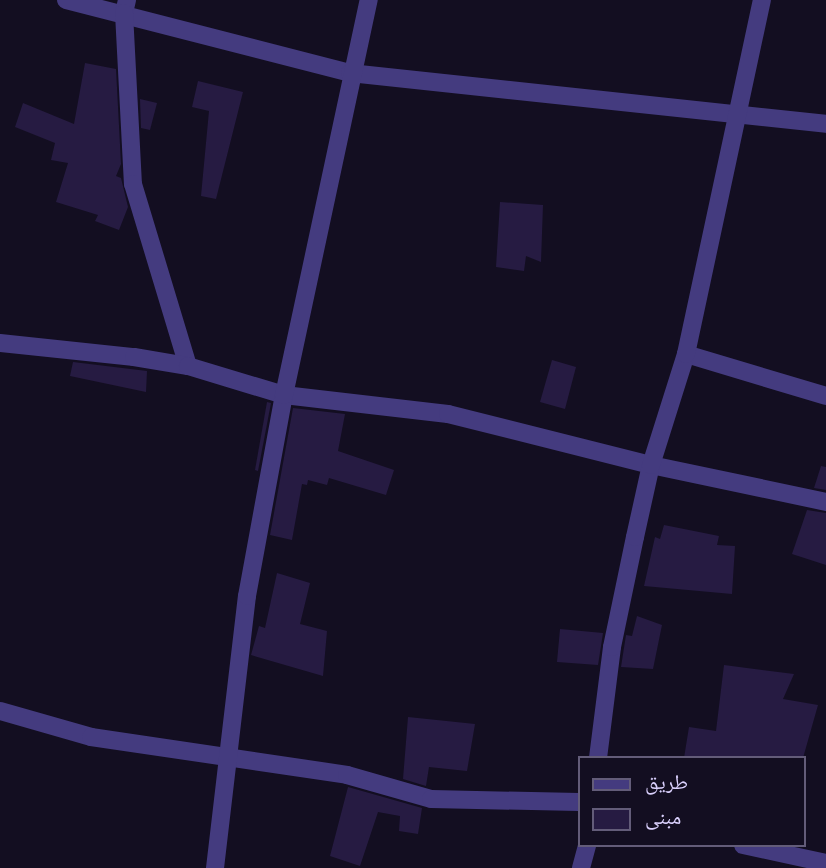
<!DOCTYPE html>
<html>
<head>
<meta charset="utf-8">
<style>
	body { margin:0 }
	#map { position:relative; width:826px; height:868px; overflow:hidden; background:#130e21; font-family:Lato,"Noto Naskh Arabic",sans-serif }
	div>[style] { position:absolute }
	.building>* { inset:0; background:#261b42 }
	.street>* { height:18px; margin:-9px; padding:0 9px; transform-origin:9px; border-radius:9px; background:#443b7f }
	span { translate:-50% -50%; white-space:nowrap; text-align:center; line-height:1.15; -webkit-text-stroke:5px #130e21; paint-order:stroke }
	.legend { position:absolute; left:578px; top:756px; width:228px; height:91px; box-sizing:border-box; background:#130e21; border:2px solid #635c79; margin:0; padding:9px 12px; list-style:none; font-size:21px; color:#dad0fd }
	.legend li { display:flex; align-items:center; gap:14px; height:35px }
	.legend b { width:35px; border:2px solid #635c79 }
</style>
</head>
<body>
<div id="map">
	<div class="building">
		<i style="clip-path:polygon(85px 63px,116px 69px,121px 164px,116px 176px,121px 178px,128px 207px,119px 230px,95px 221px,98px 215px,56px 202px,68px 163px,51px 160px,55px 143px,15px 127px,23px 103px,74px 124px)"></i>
		<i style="clip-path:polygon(198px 81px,243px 92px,216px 199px,201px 196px,209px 111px,192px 107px)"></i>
		<i style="clip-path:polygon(140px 99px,157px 103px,150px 130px,141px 128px)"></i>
		<i style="clip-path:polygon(500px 202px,543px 205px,541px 262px,526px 256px,524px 271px,496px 267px)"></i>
		<i style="clip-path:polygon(552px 360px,576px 367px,565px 409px,540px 402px)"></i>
		<i style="clip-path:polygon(73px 362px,147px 371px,146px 392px,70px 376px)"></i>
		<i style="clip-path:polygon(267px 402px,271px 403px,258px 471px,255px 470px)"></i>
		<i style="clip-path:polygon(293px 408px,345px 414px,338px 451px,394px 470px,386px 495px,329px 478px,327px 485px,308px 480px,307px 485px,302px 484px,292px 540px,270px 535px)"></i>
		<i style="clip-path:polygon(821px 466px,826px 467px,826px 490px,814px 488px)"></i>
		<i style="clip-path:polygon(807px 510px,826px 513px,826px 565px,792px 554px)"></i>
		<i style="clip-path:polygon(664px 525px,719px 536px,717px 545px,735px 546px,732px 594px,644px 586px,655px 537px,660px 539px)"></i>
		<i style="clip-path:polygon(277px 573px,310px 583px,300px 624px,327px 631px,323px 676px,251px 655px,259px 626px,265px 628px)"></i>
		<i style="clip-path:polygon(637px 616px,662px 625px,653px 669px,621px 667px,626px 635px,632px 636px)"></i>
		<i style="clip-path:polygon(560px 629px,603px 633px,598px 665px,557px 662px)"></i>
		<i style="clip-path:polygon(724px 665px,794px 674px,783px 699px,818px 705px,803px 758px,684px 758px,689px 727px,716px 731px)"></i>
		<i style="clip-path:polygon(408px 717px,475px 724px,467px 771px,429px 767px,426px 786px,403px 779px)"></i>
		<i style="clip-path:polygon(348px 787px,422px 808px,418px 834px,399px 831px,400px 816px,378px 812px,360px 866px,330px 856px)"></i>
	</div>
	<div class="street">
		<i style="left:66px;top:0;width:293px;rotate:14.4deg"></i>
		<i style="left:350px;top:73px;width:479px;rotate:6.1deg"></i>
		<i style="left:127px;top:0;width:13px;rotate:103deg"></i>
		<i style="left:124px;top:13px;width:171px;rotate:87deg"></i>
		<i style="left:133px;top:184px;width:190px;rotate:73.2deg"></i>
		<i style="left:0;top:343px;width:135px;rotate:6deg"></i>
		<i style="left:134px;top:357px;width:55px;rotate:9.5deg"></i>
		<i style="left:188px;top:366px;width:100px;rotate:16.8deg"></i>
		<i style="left:284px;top:395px;width:165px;rotate:6.6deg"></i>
		<i style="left:448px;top:414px;width:209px;rotate:14.1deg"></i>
		<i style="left:651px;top:465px;width:179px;rotate:11.9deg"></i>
		<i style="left:686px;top:354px;width:146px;rotate:16.7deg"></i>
		<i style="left:0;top:711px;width:95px;rotate:15.9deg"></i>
		<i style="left:91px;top:737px;width:259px;rotate:8.4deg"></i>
		<i style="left:347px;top:775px;width:87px;rotate:15.9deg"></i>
		<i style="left:431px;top:799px;width:148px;rotate:1.2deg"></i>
		<i style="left:598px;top:758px;width:112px;rotate:-82.8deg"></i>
		<i style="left:612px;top:647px;width:112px;rotate:-78.2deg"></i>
		<i style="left:635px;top:537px;width:74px;rotate:-77.5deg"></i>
		<i style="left:651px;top:465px;width:116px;rotate:-72.5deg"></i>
		<i style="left:686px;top:354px;width:362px;rotate:-77.9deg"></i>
		<i style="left:743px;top:845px;width:85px;rotate:12.2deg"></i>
		<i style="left:215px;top:868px;width:274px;rotate:-83.3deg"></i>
		<i style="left:247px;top:596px;width:204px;rotate:-79.6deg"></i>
		<i style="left:284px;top:395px;width:404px;rotate:-77.9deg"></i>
		<i style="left:581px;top:868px;width:24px;rotate:-75deg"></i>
	</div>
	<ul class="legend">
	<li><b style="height:9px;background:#443b7f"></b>طريق</li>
	<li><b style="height:19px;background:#261b42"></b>مبنى</li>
	</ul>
</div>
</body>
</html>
